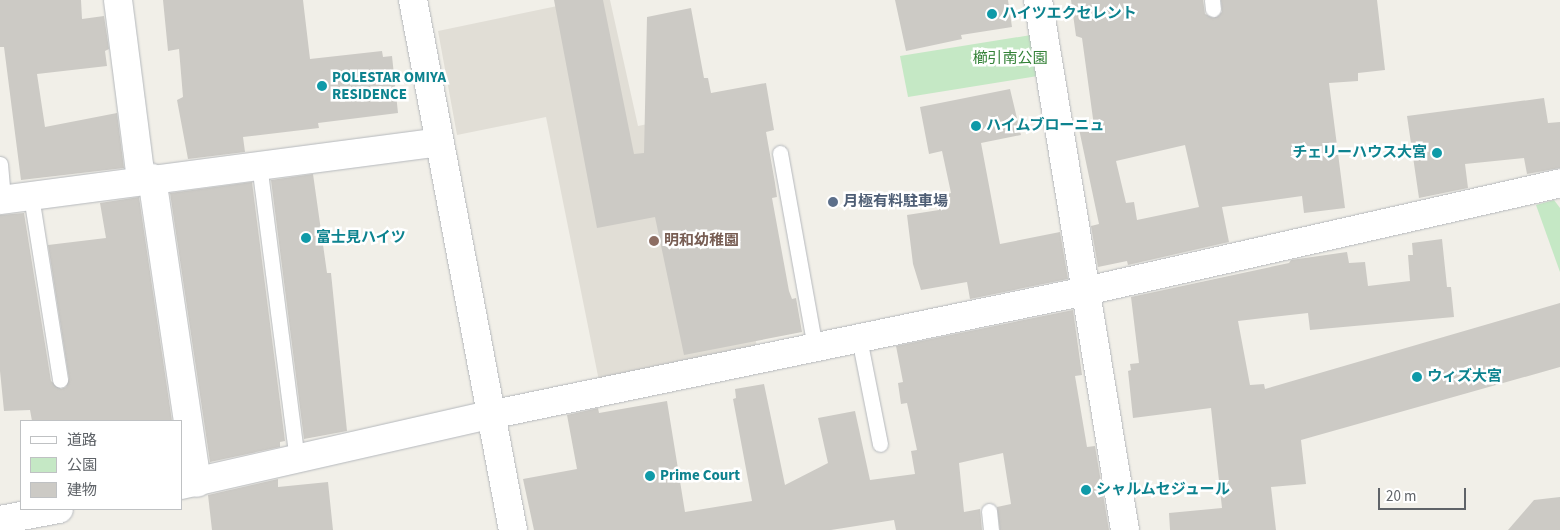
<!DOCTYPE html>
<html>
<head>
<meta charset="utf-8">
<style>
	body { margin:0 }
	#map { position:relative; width:1560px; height:530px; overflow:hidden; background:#f1efe8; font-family:"Source Sans 3","Noto Sans JP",sans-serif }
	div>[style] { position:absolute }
	.education>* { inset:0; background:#e1ded6 }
	.green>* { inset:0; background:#c5e8c5 }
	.building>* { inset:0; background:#cccac5 }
	.roads { filter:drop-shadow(0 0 1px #b5b8bc) drop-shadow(0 0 1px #b5b8bc) }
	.service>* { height:15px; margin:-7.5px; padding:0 7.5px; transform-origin:7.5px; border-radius:7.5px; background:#fff }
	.minor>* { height:28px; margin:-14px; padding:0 14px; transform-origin:14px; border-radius:14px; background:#fff }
	.dots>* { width:14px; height:14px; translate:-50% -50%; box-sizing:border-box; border:2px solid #fff; border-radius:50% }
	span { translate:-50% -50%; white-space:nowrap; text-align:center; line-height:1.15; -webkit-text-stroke:5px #fff; paint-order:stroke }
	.culture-label { font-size:15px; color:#0d838f; font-weight:700 }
	.left { translate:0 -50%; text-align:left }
	.right { translate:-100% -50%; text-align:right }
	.park-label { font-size:15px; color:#348238 }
	.service-label { font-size:15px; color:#4e5e75; font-weight:700 }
	.education-label { font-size:15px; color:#785e54; font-weight:700 }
	.legend { position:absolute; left:20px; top:420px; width:162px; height:90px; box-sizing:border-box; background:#fff; border:1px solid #bfc1c3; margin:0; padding:6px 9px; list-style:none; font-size:15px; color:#5f6368 }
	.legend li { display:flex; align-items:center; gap:10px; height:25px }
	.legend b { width:25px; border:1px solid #bfc1c3 }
	.scale { position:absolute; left:1378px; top:488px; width:88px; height:22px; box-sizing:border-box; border:2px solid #5f6368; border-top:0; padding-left:6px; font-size:15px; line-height:18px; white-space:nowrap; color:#5f6368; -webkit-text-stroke:4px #fff; paint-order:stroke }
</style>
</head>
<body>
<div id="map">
	<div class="education">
		<i style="clip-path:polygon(566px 0,610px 0,638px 126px,711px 111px,757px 347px,599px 381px,546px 117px,457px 135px,438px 31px,567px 4px)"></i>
	</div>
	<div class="green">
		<i style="clip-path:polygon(1031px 35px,1038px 76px,908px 97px,900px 56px)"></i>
		<i style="clip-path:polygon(1554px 200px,1560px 208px,1560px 272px,1536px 205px)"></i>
	</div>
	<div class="building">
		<i style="clip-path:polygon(0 0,81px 0,82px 19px,104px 16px,109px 49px,105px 51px,107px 66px,37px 74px,45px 127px,117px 113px,124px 168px,21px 180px,4px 47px,0 47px)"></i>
		<i style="clip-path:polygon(163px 0,303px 0,310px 59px,382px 51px,383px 57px,392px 56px,398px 113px,318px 123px,319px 128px,243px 137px,245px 152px,188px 159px,177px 100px,183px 97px,179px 49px,168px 51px)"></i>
		<i style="clip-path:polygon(554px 0,603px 0,634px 154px,644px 153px,647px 17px,691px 8px,704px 78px,708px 78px,711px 93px,766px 83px,774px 130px,766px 132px,775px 183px,777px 197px,772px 198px,789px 291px,792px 299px,796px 298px,802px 332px,684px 355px,655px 217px,597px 228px)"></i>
		<i style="clip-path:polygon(895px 0,1008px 0,1012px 27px,961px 35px,962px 39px,906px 51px)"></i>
		<i style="clip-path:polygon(evenodd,1071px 0,1203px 0,1205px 14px,1214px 18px,1222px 12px,1221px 0,1377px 0,1385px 70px,1358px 73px,1358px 81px,1329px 83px,1345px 208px,1304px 213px,1302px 196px,1222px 207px,1229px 242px,1128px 265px,1127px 261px,1098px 267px,1091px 226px,1099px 224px,1079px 129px,1094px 126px,1082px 38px,1076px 36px,1071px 0,1185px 145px,1199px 207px,1137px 220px,1134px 202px,1126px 203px,1116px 161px,1185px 145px)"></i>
		<i style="clip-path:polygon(1010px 89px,1021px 135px,981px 143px,1000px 244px,1060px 232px,1068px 279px,970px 299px,967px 282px,921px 290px,913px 264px,907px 215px,939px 210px,936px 197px,951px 193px,942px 151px,929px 154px,920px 107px)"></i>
		<i style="clip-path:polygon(1544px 98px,1548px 123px,1560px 122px,1560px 168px,1527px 174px,1524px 158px,1465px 164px,1468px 188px,1419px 198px,1407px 116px)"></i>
		<i style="clip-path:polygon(313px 174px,327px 273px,331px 273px,347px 431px,304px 439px,271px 180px)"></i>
		<i style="clip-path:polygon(252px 182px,285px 441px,280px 442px,280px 447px,210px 462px,170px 193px)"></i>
		<i style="clip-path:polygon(139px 197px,172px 421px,32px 421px,30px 410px,4px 411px,0 371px,0 215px,24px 213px,51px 381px,61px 389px,66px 387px,69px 379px,48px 245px,106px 238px,100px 203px)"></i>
		<i style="clip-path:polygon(1442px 239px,1447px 287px,1451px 287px,1454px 317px,1310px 330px,1308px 313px,1238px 321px,1250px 385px,1264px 384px,1265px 389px,1560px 303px,1560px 367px,1301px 440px,1306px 484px,1271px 487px,1276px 530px,1170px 530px,1169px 513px,1222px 508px,1211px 408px,1133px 418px,1128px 371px,1131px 370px,1130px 364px,1139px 363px,1131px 297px,1289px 263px,1291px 260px,1347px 252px,1349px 263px,1365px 262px,1368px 286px,1410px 281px,1408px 255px,1413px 255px,1412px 243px)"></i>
		<i style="clip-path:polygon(1073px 310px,1082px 375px,1075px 376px,1087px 447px,1095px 446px,1109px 530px,1000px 530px,997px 507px,1011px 504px,1003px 453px,959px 463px,964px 512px,980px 509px,982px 530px,896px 530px,894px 520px,831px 530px,534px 530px,523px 479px,577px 469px,567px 415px,598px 408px,599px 413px,667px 401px,685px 512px,752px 501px,733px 399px,736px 398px,735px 389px,764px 384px,785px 485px,828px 463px,818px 418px,855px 411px,870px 480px,915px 474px,911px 451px,917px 450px,907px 403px,901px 404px,898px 383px,903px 382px,896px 346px)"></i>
		<i style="clip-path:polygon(278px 479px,278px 487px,328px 482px,333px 530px,212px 530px,208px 495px)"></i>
		<i style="clip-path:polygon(1560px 497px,1560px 530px,1508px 530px,1534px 500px)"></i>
	</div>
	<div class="roads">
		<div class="service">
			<i style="left:1212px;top:0;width:9px;rotate:84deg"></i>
			<i style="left:780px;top:153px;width:197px;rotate:79.8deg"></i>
			<i style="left:0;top:164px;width:36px;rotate:85deg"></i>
			<i style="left:259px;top:164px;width:297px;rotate:82.7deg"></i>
			<i style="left:31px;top:196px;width:186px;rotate:81deg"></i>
			<i style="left:859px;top:338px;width:108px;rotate:78.8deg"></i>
			<i style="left:989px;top:511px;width:19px;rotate:84deg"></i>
		</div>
		<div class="minor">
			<i style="left:118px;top:0;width:180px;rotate:82.7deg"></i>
			<i style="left:413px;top:0;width:539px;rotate:79.32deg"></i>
			<i style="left:1038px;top:0;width:537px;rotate:80.68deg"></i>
			<i style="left:152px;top:178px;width:308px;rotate:81.6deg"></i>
			<i style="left:0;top:200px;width:443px;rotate:-7.5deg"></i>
			<i style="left:181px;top:485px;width:317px;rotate:-12.8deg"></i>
			<i style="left:490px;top:415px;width:609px;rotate:-11.75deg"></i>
			<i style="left:1086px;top:291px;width:486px;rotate:-12.8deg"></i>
			<i style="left:0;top:520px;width:60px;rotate:-10.6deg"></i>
		</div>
	</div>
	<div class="dots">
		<i style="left:992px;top:14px;background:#0f9aa8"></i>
		<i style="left:322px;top:86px;background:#0f9aa8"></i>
		<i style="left:976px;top:126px;background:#0f9aa8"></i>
		<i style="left:1437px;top:153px;background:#0f9aa8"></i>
		<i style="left:833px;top:202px;background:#5c6f8a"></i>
		<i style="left:306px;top:238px;background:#0f9aa8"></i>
		<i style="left:654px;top:241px;background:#8d6e63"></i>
		<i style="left:1417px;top:377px;background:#0f9aa8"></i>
		<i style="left:650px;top:476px;background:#0f9aa8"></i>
		<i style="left:1086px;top:490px;background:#0f9aa8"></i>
	</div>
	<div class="culture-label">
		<span class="left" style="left:1002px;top:14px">ハイツエクセレント</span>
		<span class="left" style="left:332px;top:86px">POLESTAR OMIYA<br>RESIDENCE</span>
		<span class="left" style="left:986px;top:126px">ハイムブローニュ</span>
		<span class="right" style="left:1427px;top:153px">チェリーハウス大宮</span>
		<span class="left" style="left:316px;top:238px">富士見ハイツ</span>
		<span class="left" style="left:1427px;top:377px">ウィズ大宮</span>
		<span class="left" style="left:660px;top:476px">Prime Court</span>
		<span class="left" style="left:1096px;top:490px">シャルムセジュール</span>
	</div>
	<div class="park-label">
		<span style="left:1010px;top:59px">櫛引南公園</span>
	</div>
	<div class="service-label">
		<span class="left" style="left:843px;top:202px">月極有料駐車場</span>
	</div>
	<div class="education-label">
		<span class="left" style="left:664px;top:241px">明和幼稚園</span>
	</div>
	<ul class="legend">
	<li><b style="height:6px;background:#fff"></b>道路</li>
	<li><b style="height:14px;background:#c5e8c5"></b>公園</li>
	<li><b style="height:14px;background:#cccac5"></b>建物</li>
	</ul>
	<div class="scale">20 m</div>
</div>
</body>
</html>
